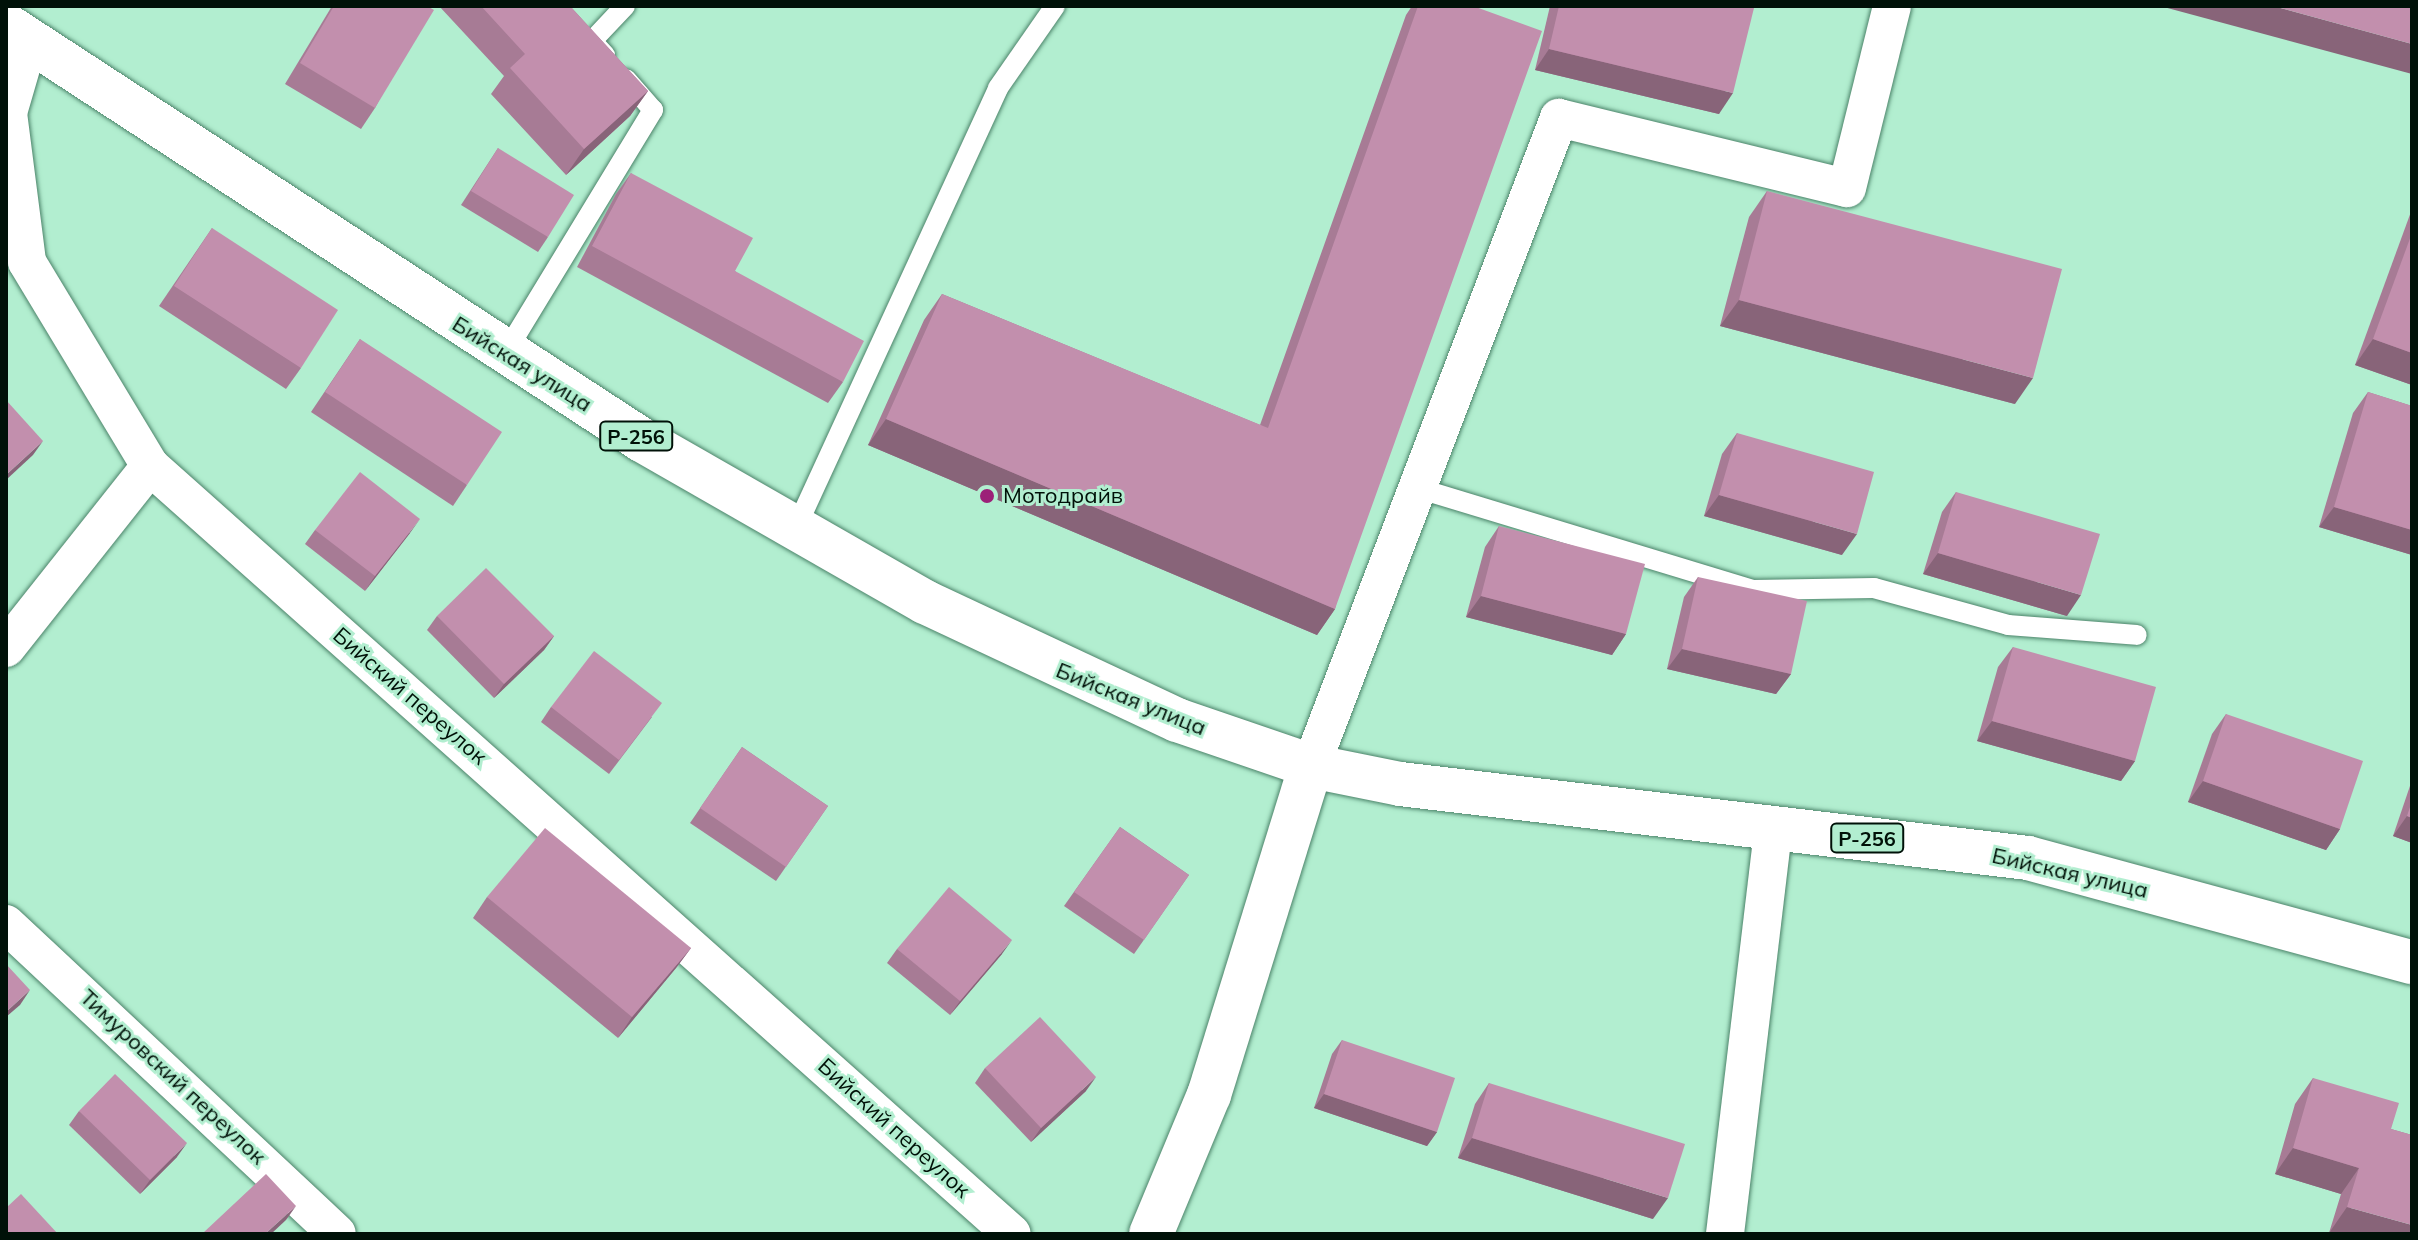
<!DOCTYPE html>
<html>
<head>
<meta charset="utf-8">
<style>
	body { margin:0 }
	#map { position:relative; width:2418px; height:1240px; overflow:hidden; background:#b2eed0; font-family:Mulish,sans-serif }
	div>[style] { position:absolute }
	.roads { filter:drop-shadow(0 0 2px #4b8369) drop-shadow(0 0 2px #4b8369) }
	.lane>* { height:20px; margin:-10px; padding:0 10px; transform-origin:10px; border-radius:10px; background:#fff }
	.street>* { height:38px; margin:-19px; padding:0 19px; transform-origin:19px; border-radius:19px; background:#fff }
	.secondary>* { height:44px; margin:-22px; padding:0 22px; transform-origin:22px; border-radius:22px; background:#fff }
	.primary>* { height:44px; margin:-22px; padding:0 22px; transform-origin:22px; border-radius:22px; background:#fff }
	.wall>* { inset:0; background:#a77b95 }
	.shaded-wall>* { inset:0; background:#886479 }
	.building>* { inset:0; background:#c28fad }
	.dots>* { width:22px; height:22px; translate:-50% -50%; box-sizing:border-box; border:4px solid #b2eed0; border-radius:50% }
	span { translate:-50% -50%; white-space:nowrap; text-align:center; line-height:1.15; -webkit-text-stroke:6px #b2eed0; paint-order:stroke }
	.shield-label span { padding:2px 6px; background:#b2eed0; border:2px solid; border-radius:6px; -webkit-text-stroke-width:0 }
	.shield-label { font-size:20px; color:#001108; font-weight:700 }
	.street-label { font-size:22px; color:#001108 }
	.poi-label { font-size:22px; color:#001108 }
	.left { translate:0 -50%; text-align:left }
	.frame { position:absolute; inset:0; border:8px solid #001108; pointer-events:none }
</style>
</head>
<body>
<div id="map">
	<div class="roads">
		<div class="lane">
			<i style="left:605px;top:55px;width:19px;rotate:-133deg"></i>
			<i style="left:592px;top:41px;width:48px;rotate:-46.7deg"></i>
			<i style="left:504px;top:355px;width:287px;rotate:-58.7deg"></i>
			<i style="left:653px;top:110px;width:41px;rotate:-131.1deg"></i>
			<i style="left:1414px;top:487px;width:353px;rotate:16.9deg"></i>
			<i style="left:1752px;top:590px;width:122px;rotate:-0.9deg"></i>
			<i style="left:1874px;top:588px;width:139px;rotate:15.4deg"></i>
			<i style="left:2008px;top:625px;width:129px;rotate:4.4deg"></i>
			<i style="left:795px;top:530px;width:486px;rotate:-65.3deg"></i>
			<i style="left:998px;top:88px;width:100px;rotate:-55.2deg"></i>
		</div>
		<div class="street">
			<i style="left:28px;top:44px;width:72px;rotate:106.2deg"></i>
			<i style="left:8px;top:113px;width:150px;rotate:82.7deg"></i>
			<i style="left:27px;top:262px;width:238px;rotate:58.9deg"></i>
			<i style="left:150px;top:466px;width:1154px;rotate:41.7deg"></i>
			<i style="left:6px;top:648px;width:232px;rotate:-51.6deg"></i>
			<i style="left:1311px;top:766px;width:694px;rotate:-69.06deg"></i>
			<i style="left:1559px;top:118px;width:296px;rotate:13.7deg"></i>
			<i style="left:1847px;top:188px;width:187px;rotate:-76.1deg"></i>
			<i style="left:6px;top:924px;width:453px;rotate:43.1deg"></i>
			<i style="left:1725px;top:1234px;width:407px;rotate:-83.2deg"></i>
		</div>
		<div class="secondary">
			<i style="left:1151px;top:1234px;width:151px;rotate:-67.4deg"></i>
			<i style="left:1209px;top:1095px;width:344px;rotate:-72.8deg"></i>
		</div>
		<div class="primary">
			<i style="left:6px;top:25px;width:759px;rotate:33.13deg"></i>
			<i style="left:642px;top:440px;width:326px;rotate:29.8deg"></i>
			<i style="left:925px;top:602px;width:278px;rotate:25.1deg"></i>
			<i style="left:1177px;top:720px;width:142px;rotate:18.9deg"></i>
			<i style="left:1311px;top:766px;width:91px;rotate:11.4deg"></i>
			<i style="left:1400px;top:784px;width:632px;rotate:6.72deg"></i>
			<i style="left:2028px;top:858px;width:398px;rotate:15.2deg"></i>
		</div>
	</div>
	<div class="wall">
		<i style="clip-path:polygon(332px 6px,427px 6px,375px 108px,361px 129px,285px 84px)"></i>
		<i style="clip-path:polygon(439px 6px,570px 6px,648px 91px,630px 116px,566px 175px,491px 94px,504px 76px)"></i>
		<i style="clip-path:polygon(1412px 6px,1473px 6px,1335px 609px,1317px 635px,868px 445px,924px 320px,942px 294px,1260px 425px,1406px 15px)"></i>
		<i style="clip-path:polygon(1550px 6px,1744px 6px,1719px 114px,1535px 70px)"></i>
		<i style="clip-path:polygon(498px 148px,548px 237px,538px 252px,461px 205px)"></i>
		<i style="clip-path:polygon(631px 173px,735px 271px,843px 382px,828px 403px,577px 267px,616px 194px)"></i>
		<i style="clip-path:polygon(1767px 191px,2015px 404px,1720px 326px,1749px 217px)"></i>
		<i style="clip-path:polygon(2412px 209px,2412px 385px,2355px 365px)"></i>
		<i style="clip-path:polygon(212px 228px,301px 368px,286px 389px,159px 306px)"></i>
		<i style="clip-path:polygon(360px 339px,467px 485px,453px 506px,311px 412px)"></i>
		<i style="clip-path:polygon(2368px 392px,2412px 406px,2412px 555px,2319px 527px,2353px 413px)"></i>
		<i style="clip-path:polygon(1737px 433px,1842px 555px,1704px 516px,1722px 454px)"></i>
		<i style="clip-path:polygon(1956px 492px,2067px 616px,1923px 574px,1942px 512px)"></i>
		<i style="clip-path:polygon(1499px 526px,1626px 634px,1612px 655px,1466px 617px,1485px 547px)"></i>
		<i style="clip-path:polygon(315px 530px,410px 533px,365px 591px,305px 544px)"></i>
		<i style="clip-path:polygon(1698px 577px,1791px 674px,1776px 694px,1667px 669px,1684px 597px)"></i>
		<i style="clip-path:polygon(437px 616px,554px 636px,544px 650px,494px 698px,427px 630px)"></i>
		<i style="clip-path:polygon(2013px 647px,2135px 761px,2121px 781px,1977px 741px,1998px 667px)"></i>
		<i style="clip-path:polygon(551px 707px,652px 717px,609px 774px,541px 722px)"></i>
		<i style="clip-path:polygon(2226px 714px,2340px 829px,2326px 850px,2188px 802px,2212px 734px)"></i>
		<i style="clip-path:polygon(742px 747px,828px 806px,776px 881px,690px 823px)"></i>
		<i style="clip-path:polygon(2412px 780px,2412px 843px,2393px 836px)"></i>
		<i style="clip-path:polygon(1120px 827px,1189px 875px,1134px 954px,1064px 906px)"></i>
		<i style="clip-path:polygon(487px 897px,691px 948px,676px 968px,618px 1038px,473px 918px)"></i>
		<i style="clip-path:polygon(897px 949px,1002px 954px,950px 1015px,887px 963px)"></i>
		<i style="clip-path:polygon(1342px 1040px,1437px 1132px,1427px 1146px,1314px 1108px,1332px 1054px)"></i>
		<i style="clip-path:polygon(985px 1068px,1086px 1091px,1031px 1142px,975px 1083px)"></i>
		<i style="clip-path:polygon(2313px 1078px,2391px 1129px,2412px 1135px,2329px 1233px,2341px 1194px,2275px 1174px,2295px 1104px)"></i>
		<i style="clip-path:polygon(1489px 1083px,1653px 1219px,1458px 1158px,1475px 1104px)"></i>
		<i style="clip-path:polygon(79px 1111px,177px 1157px,140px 1194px,69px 1125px)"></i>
	</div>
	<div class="shaded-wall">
		<i style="clip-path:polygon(2160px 6px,2273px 6px,2412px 44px,2412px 74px)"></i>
		<i style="clip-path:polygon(1549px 49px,1733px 93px,1719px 114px,1535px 70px)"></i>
		<i style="clip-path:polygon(648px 91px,630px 116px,566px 175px,584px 149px)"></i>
		<i style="clip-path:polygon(1739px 300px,2033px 378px,2015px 404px,1720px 326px)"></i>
		<i style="clip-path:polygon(2373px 339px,2412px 353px,2412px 385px,2355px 365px)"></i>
		<i style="clip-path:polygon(886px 419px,1335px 609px,1317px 635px,868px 445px)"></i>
		<i style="clip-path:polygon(43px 441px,33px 455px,6px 480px,6px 475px)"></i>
		<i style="clip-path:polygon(1719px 495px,1857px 534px,1842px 555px,1704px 516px)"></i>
		<i style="clip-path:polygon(2334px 507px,2412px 530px,2412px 555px,2319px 527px)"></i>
		<i style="clip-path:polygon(420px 519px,410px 533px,365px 591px,375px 576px)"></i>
		<i style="clip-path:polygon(1938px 553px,2081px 595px,2067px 616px,1923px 574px)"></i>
		<i style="clip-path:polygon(1481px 596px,1626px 634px,1612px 655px,1466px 617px)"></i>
		<i style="clip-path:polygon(554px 636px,544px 650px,494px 698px,504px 684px)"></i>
		<i style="clip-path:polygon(1682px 649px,1791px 674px,1776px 694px,1667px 669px)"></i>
		<i style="clip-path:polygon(1992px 721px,2135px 761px,2121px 781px,1977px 741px)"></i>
		<i style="clip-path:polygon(2203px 781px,2340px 829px,2326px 850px,2188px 802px)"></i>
		<i style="clip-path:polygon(2407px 816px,2412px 818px,2412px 843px,2393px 836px)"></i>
		<i style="clip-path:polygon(1012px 940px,1002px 954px,950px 1015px,960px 1001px)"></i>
		<i style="clip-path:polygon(691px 948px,676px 968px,618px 1038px,632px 1017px)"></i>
		<i style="clip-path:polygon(30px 990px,20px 1005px,6px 1017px,6px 1012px)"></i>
		<i style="clip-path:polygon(1096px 1077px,1086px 1091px,1031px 1142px,1041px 1128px)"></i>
		<i style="clip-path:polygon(1324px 1094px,1437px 1132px,1427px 1146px,1314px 1108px)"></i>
		<i style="clip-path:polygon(1472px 1138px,1668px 1198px,1653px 1219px,1458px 1158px)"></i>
		<i style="clip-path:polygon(187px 1143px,177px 1157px,140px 1194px,150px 1180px)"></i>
		<i style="clip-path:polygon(2293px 1148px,2359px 1168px,2341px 1194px,2275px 1174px)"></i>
		<i style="clip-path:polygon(296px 1206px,286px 1220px,271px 1234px,265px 1234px)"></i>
		<i style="clip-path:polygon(2347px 1207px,2412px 1225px,2412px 1234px,2334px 1234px,2329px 1233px)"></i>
	</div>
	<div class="building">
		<i style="clip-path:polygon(334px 6px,427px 6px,434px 10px,375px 108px,300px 63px)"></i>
		<i style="clip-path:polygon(481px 6px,570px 6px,648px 91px,584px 149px,510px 68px,525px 54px)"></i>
		<i style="clip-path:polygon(1418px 6px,1473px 6px,1542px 31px,1335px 609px,886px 419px,942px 294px,1268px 428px)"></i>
		<i style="clip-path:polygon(1559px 6px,1744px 6px,1754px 8px,1733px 93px,1549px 49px)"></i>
		<i style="clip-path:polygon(2273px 6px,2412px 6px,2412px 44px)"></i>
		<i style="clip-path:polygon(498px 148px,574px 195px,548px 237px,471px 191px)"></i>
		<i style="clip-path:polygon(631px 173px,753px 238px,735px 271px,864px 341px,843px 382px,592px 246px)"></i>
		<i style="clip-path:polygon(1767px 191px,2062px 269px,2033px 378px,1739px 300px)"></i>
		<i style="clip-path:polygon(212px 228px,338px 310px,301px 368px,174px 286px)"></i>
		<i style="clip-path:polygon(2412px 233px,2412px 353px,2373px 339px)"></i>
		<i style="clip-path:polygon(360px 339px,502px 432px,467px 485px,325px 392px)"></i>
		<i style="clip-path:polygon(2368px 392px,2412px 406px,2412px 530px,2334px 507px)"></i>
		<i style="clip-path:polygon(6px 400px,43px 441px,6px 475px)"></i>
		<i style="clip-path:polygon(1737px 433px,1874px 472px,1857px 534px,1719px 495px)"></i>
		<i style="clip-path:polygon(360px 472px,420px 519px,375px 576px,315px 530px)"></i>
		<i style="clip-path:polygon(1956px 492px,2100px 534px,2081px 595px,1938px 553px)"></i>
		<i style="clip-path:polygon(1499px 526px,1645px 564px,1626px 634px,1481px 596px)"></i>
		<i style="clip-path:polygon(486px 568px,554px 636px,504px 684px,437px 616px)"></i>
		<i style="clip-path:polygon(1698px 577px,1807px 601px,1791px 674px,1682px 649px)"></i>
		<i style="clip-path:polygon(2013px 647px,2156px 687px,2135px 761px,1992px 721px)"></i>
		<i style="clip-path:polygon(594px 651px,662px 703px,619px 760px,551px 707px)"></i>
		<i style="clip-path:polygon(2226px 714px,2363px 761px,2340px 829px,2203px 781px)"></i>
		<i style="clip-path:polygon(742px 747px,828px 806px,786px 867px,700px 808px)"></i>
		<i style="clip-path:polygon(2412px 801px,2412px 818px,2407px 816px)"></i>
		<i style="clip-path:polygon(1120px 827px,1189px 875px,1144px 940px,1074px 892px)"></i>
		<i style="clip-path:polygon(545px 828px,691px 948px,632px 1017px,487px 897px)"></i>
		<i style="clip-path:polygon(949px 887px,1012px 940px,960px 1001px,897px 949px)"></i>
		<i style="clip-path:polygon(6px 964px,30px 990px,6px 1012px)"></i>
		<i style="clip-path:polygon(1040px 1017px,1096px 1077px,1041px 1128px,985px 1068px)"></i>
		<i style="clip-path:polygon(1342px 1040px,1455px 1078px,1437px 1132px,1324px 1094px)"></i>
		<i style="clip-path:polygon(115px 1074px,187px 1143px,150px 1180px,79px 1111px)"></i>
		<i style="clip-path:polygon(2313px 1078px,2399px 1103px,2391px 1129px,2412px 1135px,2412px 1225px,2347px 1207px,2359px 1168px,2293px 1148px)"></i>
		<i style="clip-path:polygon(1489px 1083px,1685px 1144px,1668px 1198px,1472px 1138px)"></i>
		<i style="clip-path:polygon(266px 1174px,296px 1206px,265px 1234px,204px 1234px,203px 1233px)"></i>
		<i style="clip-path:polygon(21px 1194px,58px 1234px,6px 1234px,6px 1208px)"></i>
	</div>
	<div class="dots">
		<i style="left:987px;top:496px;background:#9c2178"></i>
	</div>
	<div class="shield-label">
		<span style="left:636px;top:436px">Р-256</span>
		<span style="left:1867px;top:838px">Р-256</span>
	</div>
	<div class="street-label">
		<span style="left:522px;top:364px;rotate:32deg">Бийская улица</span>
		<span style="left:410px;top:696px;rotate:41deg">Бийский переулок</span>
		<span style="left:1131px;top:699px;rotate:22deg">Бийская улица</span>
		<span style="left:2070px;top:873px;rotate:13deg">Бийская улица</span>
		<span style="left:173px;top:1077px;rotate:43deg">Тимуровский переулок</span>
		<span style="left:894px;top:1128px;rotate:42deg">Бийский переулок</span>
	</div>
	<div class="poi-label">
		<span class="left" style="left:1003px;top:496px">Мотодрайв</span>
	</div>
	<div class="frame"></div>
</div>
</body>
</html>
